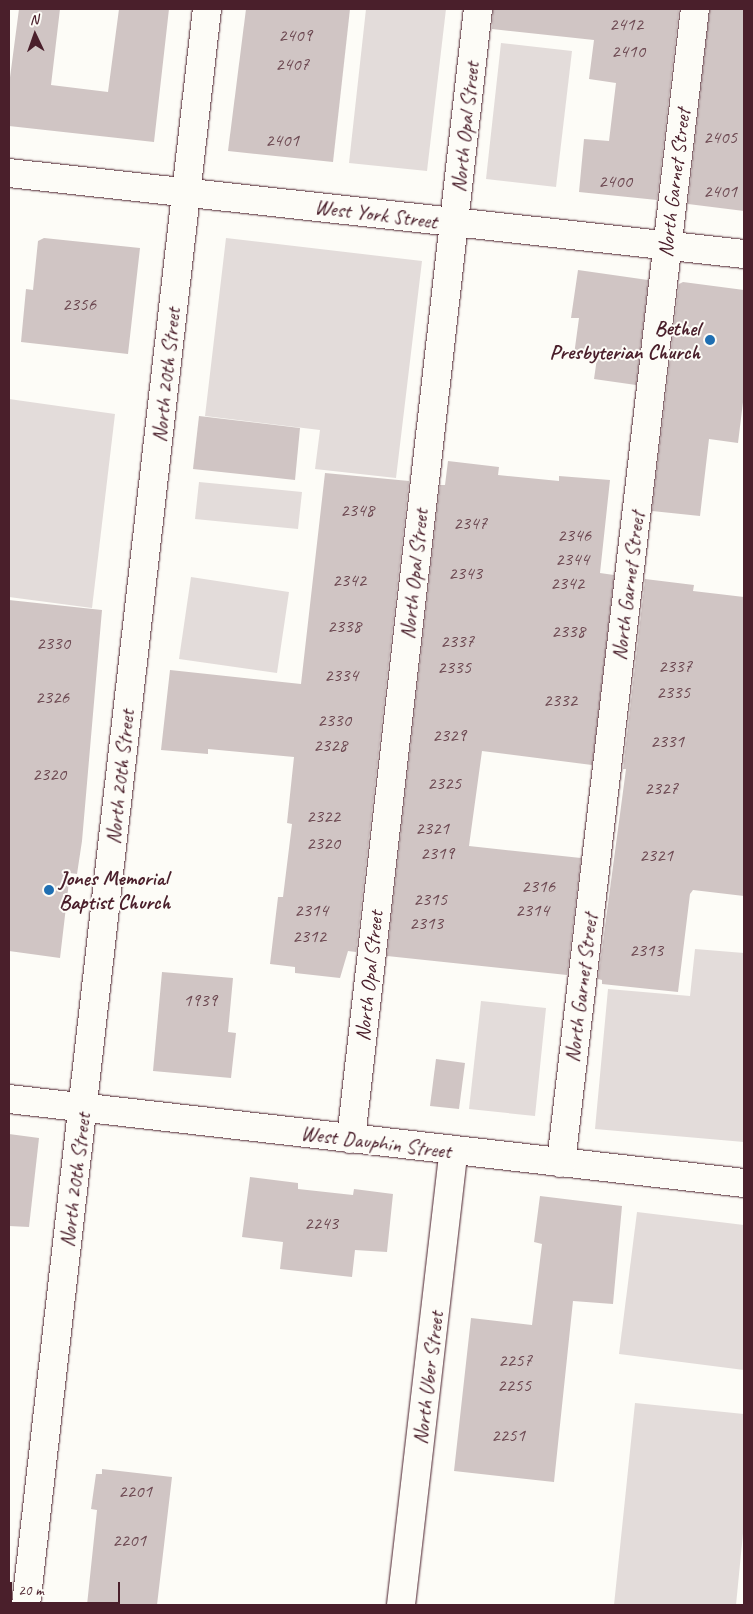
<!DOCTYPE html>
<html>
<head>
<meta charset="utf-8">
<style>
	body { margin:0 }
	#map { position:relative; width:753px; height:1614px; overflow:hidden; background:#fdfcf7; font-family:Caveat,sans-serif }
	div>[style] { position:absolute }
	.green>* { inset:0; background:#e3dcda }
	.building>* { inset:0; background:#d0c5c4 }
	.roads { filter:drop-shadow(0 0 1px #4a1f2b) drop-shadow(0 0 1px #4a1f2b) }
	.minor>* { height:28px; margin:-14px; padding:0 14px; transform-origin:14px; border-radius:14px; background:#fdfcf7 }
	.dots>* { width:14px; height:14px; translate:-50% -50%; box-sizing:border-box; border:2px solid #fdfcf7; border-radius:50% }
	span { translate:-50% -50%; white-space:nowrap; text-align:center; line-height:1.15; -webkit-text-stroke:4px #fdfcf7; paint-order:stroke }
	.number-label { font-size:19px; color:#6c4851 }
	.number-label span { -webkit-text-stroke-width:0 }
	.street-label { font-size:21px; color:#4a1f2b }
	.poi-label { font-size:21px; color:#4a1f2b; font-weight:700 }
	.right { translate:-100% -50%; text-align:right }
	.left { translate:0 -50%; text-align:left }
	.frame { position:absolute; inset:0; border:10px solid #4a1f2b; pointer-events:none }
	.north { position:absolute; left:10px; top:10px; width:50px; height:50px; -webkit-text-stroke:4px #fdfcf7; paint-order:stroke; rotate:357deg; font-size:14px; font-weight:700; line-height:20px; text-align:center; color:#4a1f2b }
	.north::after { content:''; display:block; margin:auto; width:18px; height:22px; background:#4a1f2b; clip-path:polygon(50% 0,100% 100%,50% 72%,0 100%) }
	.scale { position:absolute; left:10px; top:1582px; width:110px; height:22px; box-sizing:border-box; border:2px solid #4a1f2b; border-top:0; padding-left:6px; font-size:15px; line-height:18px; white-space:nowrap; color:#4a1f2b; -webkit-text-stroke:4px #fdfcf7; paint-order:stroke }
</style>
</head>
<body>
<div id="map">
	<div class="green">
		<i style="clip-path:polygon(366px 9px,446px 9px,427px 171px,349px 163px)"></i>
		<i style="clip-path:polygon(501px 43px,572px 51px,556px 187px,486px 179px)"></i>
		<i style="clip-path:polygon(226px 238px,422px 261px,396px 478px,315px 469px,320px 430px,205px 416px)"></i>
		<i style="clip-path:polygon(9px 399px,115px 414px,92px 608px,9px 597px)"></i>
		<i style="clip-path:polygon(199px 482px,302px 492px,298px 529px,195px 519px)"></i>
		<i style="clip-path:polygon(191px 577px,289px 592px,277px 673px,179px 659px)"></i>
		<i style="clip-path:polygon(695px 949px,744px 953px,744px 1142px,595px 1129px,608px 989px,690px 996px)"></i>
		<i style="clip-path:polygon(481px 1001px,546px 1008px,535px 1116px,469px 1109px)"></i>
		<i style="clip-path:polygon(637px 1212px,744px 1225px,744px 1370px,619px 1354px)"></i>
		<i style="clip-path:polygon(635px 1403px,744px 1414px,744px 1523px,736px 1605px,614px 1605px)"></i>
	</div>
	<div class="building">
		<i style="clip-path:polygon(19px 9px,60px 9px,51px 85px,108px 92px,119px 9px,169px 9px,154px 142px,9px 126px,9px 85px)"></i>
		<i style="clip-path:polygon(246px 9px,350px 9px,333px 162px,228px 151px)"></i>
		<i style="clip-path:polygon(493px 9px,679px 9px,657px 200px,579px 192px,584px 139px,609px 141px,616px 83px,589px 79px,594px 40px,492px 29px)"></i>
		<i style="clip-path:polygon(710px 9px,744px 9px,744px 211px,688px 204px)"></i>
		<i style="clip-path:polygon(44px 238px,140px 248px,128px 354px,21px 342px,26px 289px,33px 290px,38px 241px)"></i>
		<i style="clip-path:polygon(578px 270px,648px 280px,636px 385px,594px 379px,597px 358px,574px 355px,579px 318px,571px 318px)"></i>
		<i style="clip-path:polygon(683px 282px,744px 290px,744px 394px,738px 443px,709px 439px,700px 516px,652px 511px,679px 284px)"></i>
		<i style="clip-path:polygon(199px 416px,300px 428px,295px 480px,193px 469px)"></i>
		<i style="clip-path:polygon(448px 461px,499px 467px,498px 475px,559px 481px,559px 476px,610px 480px,600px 573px,614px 575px,592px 765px,482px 751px,469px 846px,581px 858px,567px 975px,387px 956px,440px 485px,445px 485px)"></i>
		<i style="clip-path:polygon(325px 473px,409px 481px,356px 952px,348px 951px,340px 978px,295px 973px,295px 967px,270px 964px,278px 897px,283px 897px,292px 824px,287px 823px,294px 757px,208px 749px,208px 754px,161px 750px,170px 670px,301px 684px)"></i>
		<i style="clip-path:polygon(645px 579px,694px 585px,693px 591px,744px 597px,744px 896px,693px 890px,690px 894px,678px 992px,602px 984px,602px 980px,598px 979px,626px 769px,623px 769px)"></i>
		<i style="clip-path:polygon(9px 600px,102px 610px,82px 841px,77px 874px,70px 873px,60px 958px,9px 951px)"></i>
		<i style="clip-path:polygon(162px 972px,233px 978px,228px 1032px,236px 1033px,231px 1078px,153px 1071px)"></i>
		<i style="clip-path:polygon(436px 1059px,465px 1063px,459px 1109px,430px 1106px)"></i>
		<i style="clip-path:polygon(9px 1134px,39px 1138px,29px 1227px,9px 1226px)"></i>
		<i style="clip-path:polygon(250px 1177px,298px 1183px,298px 1189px,353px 1195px,354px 1189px,393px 1194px,387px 1252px,355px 1250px,352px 1277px,280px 1269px,283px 1242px,242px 1237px)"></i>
		<i style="clip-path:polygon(540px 1196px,622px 1206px,613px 1304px,573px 1301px,554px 1482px,454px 1471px,471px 1318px,532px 1325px,542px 1244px,534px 1242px)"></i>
		<i style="clip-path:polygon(102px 1469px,172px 1477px,157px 1605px,87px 1605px,97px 1510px,91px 1509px,96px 1474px,102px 1474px)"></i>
	</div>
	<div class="roads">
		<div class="minor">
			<i style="left:9px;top:173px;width:739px;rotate:6.29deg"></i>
			<i style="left:9px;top:1099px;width:740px;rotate:6.52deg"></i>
			<i style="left:351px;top:1139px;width:1137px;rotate:-83.59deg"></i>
			<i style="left:561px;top:1163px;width:1162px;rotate:-83.38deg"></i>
			<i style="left:26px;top:1605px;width:1606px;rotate:-83.53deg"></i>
			<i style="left:401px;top:1605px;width:458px;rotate:-83.4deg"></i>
		</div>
	</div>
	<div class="dots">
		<i style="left:710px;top:340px;background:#1f6fb2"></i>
		<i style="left:49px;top:890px;background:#1f6fb2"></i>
	</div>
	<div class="number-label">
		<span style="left:626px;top:25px">2412</span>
		<span style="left:295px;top:36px">2409</span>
		<span style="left:628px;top:52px">2410</span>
		<span style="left:292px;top:65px">2407</span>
		<span style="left:720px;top:138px">2405</span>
		<span style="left:282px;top:141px">2401</span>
		<span style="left:615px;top:182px">2400</span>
		<span style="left:720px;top:192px">2401</span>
		<span style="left:79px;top:305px">2356</span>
		<span style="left:357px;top:511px">2348</span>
		<span style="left:470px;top:524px">2347</span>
		<span style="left:574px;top:536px">2346</span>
		<span style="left:572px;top:560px">2344</span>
		<span style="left:465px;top:574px">2343</span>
		<span style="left:349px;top:581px">2342</span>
		<span style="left:567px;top:584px">2342</span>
		<span style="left:344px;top:627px">2338</span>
		<span style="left:568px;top:632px">2338</span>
		<span style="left:457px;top:642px">2337</span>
		<span style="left:53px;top:644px">2330</span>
		<span style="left:675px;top:667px">2337</span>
		<span style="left:454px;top:668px">2335</span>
		<span style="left:341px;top:676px">2334</span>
		<span style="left:673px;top:693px">2335</span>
		<span style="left:52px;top:698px">2326</span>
		<span style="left:560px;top:701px">2332</span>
		<span style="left:334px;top:721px">2330</span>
		<span style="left:449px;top:736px">2329</span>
		<span style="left:667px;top:742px">2331</span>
		<span style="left:330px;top:746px">2328</span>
		<span style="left:49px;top:775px">2320</span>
		<span style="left:444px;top:784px">2325</span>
		<span style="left:661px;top:789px">2327</span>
		<span style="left:323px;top:817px">2322</span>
		<span style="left:432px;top:829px">2321</span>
		<span style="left:323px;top:844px">2320</span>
		<span style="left:437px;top:854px">2319</span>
		<span style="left:656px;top:856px">2321</span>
		<span style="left:538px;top:887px">2316</span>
		<span style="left:430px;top:900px">2315</span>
		<span style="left:311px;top:911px">2314</span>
		<span style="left:532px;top:911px">2314</span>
		<span style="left:426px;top:924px">2313</span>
		<span style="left:309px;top:937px">2312</span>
		<span style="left:646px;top:951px">2313</span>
		<span style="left:200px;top:1001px">1939</span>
		<span style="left:321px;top:1224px">2243</span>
		<span style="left:515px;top:1361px">2257</span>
		<span style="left:514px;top:1386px">2255</span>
		<span style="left:508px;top:1436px">2251</span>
		<span style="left:135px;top:1492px">2201</span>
		<span style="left:129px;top:1541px">2201</span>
	</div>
	<div class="street-label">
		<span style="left:465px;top:127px;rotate:-84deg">North Opal Street</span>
		<span style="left:674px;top:183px;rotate:-83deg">North Garnet Street</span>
		<span style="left:376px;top:214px;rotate:7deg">West York Street</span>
		<span style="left:166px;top:375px;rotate:-84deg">North 20th Street</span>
		<span style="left:414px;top:574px;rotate:-84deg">North Opal Street</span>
		<span style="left:628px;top:586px;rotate:-83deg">North Garnet Street</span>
		<span style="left:120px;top:777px;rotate:-84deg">North 20th Street</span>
		<span style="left:369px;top:976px;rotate:-84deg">North Opal Street</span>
		<span style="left:581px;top:988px;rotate:-83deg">North Garnet Street</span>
		<span style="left:376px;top:1142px;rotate:7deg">West Dauphin Street</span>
		<span style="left:75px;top:1180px;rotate:-83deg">North 20th Street</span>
		<span style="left:428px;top:1378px;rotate:-83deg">North Uber Street</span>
	</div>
	<div class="poi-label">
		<span class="right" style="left:700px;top:340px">Bethel<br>Presbyterian Church</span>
		<span class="left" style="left:59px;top:890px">Jones Memorial<br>Baptist Church</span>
	</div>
	<div class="frame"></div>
	<div class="north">N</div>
	<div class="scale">20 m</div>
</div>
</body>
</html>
